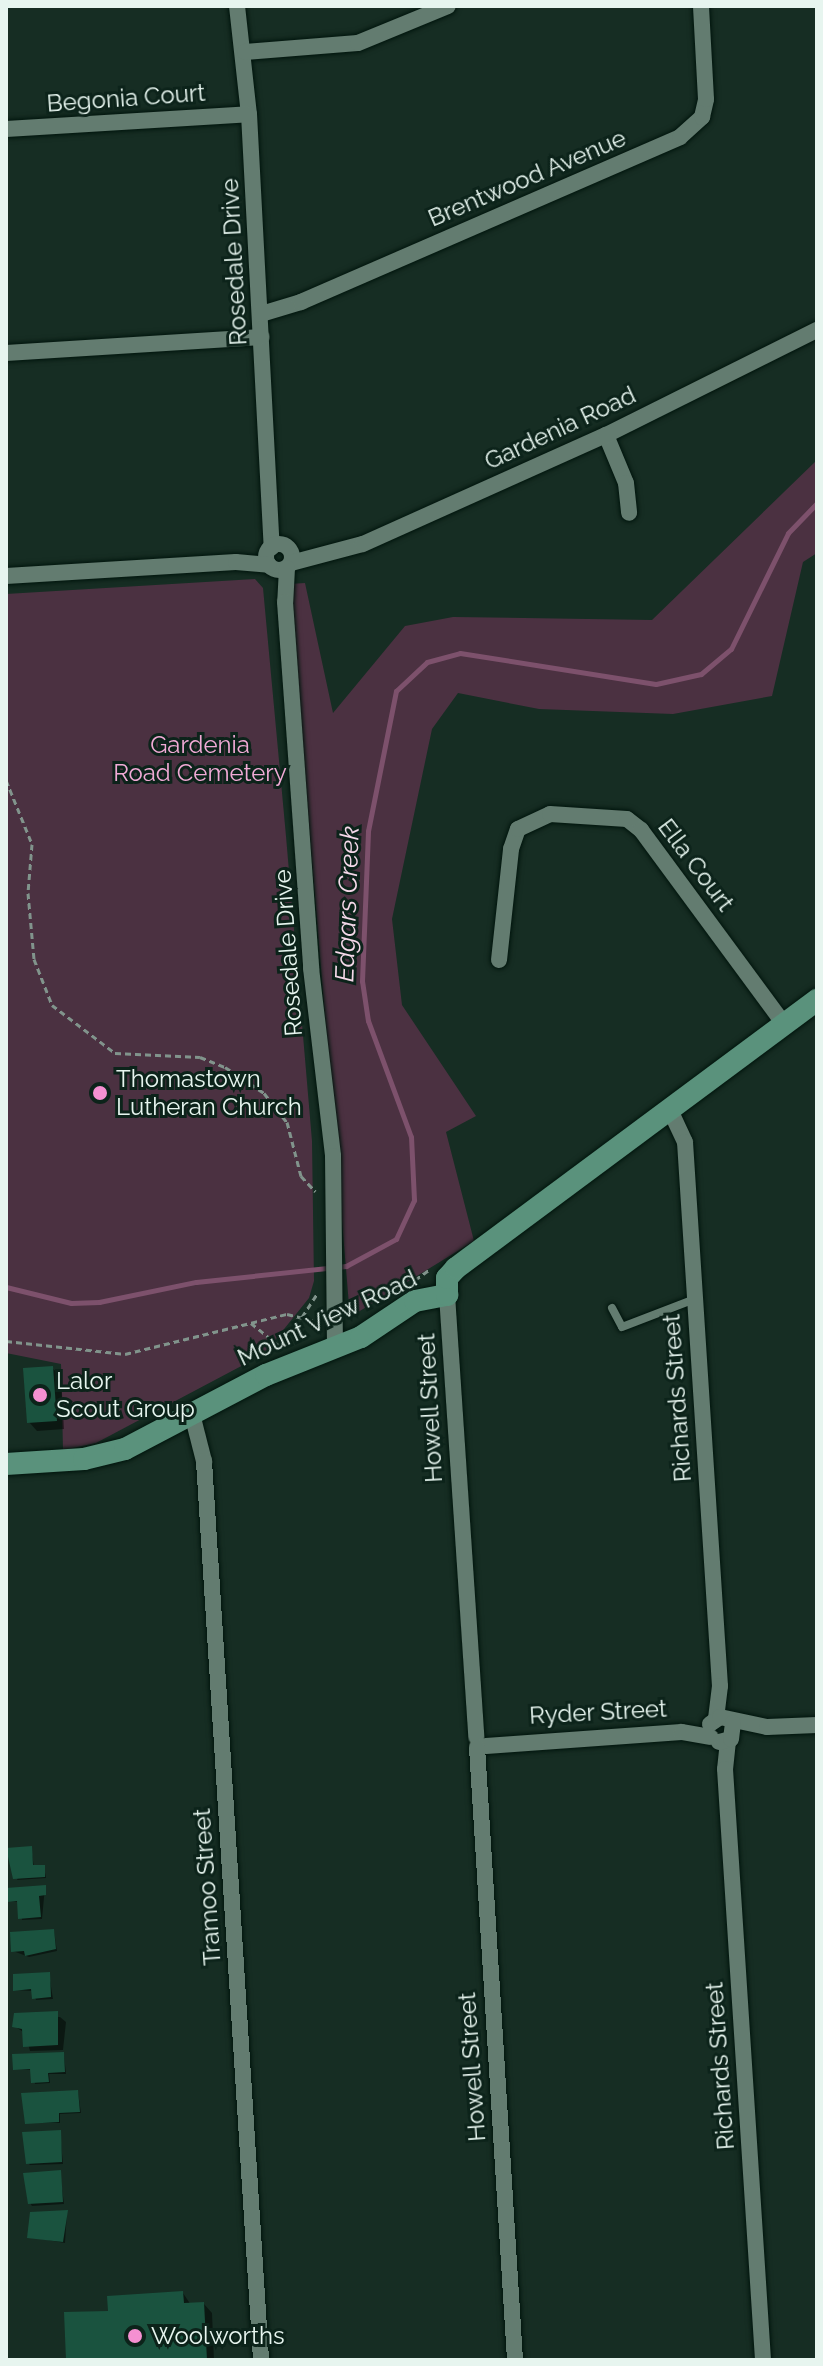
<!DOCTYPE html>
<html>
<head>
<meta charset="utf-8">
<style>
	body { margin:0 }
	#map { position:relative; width:823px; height:2366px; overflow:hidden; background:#162d23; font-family:Raleway,sans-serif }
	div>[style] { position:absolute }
	.green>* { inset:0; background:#4b3141 }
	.shadow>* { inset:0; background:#0007 }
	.stream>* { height:5px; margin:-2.5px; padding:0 2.5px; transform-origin:2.5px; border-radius:2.5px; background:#7d516c }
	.building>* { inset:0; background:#1a533f }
	.path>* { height:3px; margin-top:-1.5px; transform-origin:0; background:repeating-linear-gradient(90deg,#81948c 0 6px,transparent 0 10px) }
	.roads { filter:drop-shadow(0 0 2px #01150d) drop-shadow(0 0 2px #01150d) }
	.lane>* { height:8px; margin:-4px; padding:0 4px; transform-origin:4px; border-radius:4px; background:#637c70 }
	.street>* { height:16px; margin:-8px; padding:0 8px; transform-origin:8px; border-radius:8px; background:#637c70 }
	.street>.ring { margin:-8px; padding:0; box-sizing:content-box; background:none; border:16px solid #637c70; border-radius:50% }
	.secondary>* { height:22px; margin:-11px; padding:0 11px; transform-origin:11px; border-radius:11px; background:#5a927c }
	.dots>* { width:22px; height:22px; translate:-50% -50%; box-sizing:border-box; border:4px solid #0c231a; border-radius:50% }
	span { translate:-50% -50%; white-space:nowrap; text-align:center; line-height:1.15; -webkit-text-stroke:6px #0c231a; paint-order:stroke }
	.street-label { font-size:24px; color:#e7f5ef }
	.park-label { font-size:24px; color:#f1aad6 }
	.poi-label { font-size:24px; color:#e7f5ef }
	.left { translate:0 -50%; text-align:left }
	.water-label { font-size:26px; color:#f6d9ea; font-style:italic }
	.frame { position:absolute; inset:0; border:8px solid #e7f5ef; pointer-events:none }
</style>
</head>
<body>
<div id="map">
	<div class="green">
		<i style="clip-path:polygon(817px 460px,817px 553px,803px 562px,772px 696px,673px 714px,539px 709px,458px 693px,432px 729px,392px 919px,402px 1005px,476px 1116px,446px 1132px,474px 1241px,350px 1317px,289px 584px,305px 583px,333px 713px,405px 626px,453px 617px,652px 620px)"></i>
		<i style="clip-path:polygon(255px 579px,263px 588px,286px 836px,312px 1141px,314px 1281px,309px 1298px,264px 1354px,96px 1443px,63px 1450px,61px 1364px,6px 1353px,6px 594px)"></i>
	</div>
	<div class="shadow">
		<i style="clip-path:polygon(52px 1368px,61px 1376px,64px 1429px,37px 1431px,29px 1422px)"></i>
		<i style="clip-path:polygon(31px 1848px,34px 1867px,44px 1867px,46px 1878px,17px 1880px)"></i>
		<i style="clip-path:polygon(45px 1887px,42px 1919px,22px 1920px,19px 1902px,8px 1901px)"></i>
		<i style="clip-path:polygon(54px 1931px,57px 1951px,29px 1957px,13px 1951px)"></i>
		<i style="clip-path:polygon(49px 1974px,53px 1999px,36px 2000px,33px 1991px,15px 1990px)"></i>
		<i style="clip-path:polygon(16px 2015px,60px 2017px,66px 2022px,63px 2050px,30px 2051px,25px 2033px,14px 2026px)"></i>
		<i style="clip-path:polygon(64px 2054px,66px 2074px,49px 2074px,50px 2083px,35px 2084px,33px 2070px,15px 2069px)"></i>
		<i style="clip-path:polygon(78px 2092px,81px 2113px,60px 2114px,60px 2123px,27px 2123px)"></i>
		<i style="clip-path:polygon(60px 2132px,63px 2164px,30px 2165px,28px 2163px)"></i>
		<i style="clip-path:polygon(60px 2172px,64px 2204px,32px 2206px,30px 2203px)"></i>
		<i style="clip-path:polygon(67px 2212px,65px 2243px,30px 2237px)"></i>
		<i style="clip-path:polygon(183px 2293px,191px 2305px,204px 2304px,212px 2313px,214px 2360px,68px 2360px,110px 2313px)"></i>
	</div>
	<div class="stream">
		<i style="left:6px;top:1287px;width:67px;rotate:13.8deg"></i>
		<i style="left:71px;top:1303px;width:28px;rotate:-2deg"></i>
		<i style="left:99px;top:1302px;width:99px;rotate:-11.7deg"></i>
		<i style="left:196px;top:1282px;width:151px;rotate:-6.1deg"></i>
		<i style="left:346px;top:1266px;width:57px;rotate:-28.4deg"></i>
		<i style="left:396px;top:1239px;width:43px;rotate:-65.2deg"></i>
		<i style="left:414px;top:1200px;width:63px;rotate:-92.7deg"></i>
		<i style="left:411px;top:1137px;width:124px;rotate:-110.3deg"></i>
		<i style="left:368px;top:1021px;width:40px;rotate:-98.5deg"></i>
		<i style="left:362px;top:981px;width:150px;rotate:-87.7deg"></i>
		<i style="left:368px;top:831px;width:143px;rotate:-78.7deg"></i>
		<i style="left:396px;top:691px;width:42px;rotate:-43.1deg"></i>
		<i style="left:427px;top:662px;width:34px;rotate:-15deg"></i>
		<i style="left:460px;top:653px;width:198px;rotate:9deg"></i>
		<i style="left:656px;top:684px;width:46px;rotate:-12.5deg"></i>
		<i style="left:701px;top:674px;width:39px;rotate:-40deg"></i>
		<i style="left:731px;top:649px;width:129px;rotate:-63.8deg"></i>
		<i style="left:788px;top:533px;width:42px;rotate:-46deg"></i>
	</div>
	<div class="building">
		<i style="clip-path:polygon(53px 1366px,57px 1421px,27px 1423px,23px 1368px)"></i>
		<i style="clip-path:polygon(32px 1846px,33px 1865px,45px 1865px,45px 1877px,13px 1879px,6px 1848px)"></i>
		<i style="clip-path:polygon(46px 1885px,46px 1895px,39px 1896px,41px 1917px,18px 1919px,17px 1901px,7px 1902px,6px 1888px)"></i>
		<i style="clip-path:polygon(54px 1929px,56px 1949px,25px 1956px,24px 1951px,11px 1952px,10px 1932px)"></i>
		<i style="clip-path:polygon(50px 1972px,51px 1997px,32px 1999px,31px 1989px,13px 1991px,13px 1974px)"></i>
		<i style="clip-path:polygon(58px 2011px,58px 2045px,23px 2047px,22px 2029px,12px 2027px,14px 2013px)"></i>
		<i style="clip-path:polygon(64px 2052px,65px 2072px,48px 2073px,49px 2082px,31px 2083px,30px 2069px,13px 2070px,12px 2054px)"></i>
		<i style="clip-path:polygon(78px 2090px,80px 2112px,59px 2113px,59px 2122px,25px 2124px,21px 2093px)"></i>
		<i style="clip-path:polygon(61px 2130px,62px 2162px,26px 2164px,22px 2132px)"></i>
		<i style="clip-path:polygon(61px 2170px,63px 2202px,28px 2204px,23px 2173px)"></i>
		<i style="clip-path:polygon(68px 2210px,63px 2242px,27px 2238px,30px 2212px)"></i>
		<i style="clip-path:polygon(183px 2291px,184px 2303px,204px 2302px,207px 2360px,66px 2360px,64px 2312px,108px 2311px,107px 2296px)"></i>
	</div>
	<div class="path">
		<i style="left:6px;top:780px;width:69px;rotate:67.9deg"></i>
		<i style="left:32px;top:844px;width:49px;rotate:94.7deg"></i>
		<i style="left:28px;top:893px;width:66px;rotate:84.8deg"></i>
		<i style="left:34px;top:959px;width:49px;rotate:68.6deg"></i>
		<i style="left:52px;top:1005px;width:79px;rotate:37.3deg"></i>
		<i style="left:115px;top:1053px;width:85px;rotate:2.7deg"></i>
		<i style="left:200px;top:1057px;width:27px;rotate:22deg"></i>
		<i style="left:225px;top:1067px;width:47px;rotate:33.7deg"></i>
		<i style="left:264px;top:1093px;width:37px;rotate:52deg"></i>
		<i style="left:287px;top:1122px;width:56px;rotate:75.5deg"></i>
		<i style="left:301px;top:1176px;width:21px;rotate:47deg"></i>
		<i style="left:415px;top:1280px;width:17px;rotate:-36deg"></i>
		<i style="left:302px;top:1317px;width:27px;rotate:-57deg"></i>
		<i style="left:251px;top:1323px;width:40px;rotate:39deg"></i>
		<i style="left:6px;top:1341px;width:120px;rotate:6.2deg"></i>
		<i style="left:125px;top:1354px;width:167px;rotate:-13.9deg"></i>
		<i style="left:287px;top:1314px;width:33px;rotate:14deg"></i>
	</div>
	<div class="roads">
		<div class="lane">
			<i style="left:612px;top:1308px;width:21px;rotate:62deg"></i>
			<i style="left:622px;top:1327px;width:78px;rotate:-21deg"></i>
		</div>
		<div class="street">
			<i style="left:237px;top:6px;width:109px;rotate:83.7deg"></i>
			<i style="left:249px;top:114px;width:434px;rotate:87deg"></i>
			<i style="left:245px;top:52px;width:113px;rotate:-4.6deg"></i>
			<i style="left:358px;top:43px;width:97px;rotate:-22.3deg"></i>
			<i style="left:6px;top:129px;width:243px;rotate:-3.5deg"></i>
			<i style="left:261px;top:314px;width:42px;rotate:-16.7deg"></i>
			<i style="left:301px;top:302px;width:413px;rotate:-23.5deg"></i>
			<i style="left:680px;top:137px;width:30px;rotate:-42deg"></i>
			<i style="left:702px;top:117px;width:18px;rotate:-77deg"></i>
			<i style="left:706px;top:99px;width:93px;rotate:-93.1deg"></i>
			<i style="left:6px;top:353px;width:256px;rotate:-3.6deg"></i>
			<i style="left:606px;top:435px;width:52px;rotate:67.4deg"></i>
			<i style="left:626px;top:483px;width:30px;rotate:84deg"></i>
			<i class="ring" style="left:266px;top:544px;width:10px;height:10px"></i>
			<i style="left:291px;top:563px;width:74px;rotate:-14.8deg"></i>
			<i style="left:363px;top:544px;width:266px;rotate:-24.2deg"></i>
			<i style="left:606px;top:435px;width:236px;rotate:-26.5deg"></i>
			<i style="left:287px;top:568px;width:34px;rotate:93deg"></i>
			<i style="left:285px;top:602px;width:367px;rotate:85.9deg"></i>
			<i style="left:311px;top:968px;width:189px;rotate:83.3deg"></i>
			<i style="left:333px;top:1156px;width:192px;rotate:89.4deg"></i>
			<i style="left:6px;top:576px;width:230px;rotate:-3.5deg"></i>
			<i style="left:236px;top:562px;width:33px;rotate:5deg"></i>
			<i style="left:499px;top:960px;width:112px;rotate:-83.8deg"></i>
			<i style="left:511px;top:849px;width:21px;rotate:-71deg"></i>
			<i style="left:518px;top:829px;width:35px;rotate:-25deg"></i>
			<i style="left:550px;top:814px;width:77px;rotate:3.7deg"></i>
			<i style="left:627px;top:819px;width:18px;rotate:38deg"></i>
			<i style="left:641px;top:830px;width:241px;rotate:53.6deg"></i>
			<i style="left:670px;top:1110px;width:35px;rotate:65deg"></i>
			<i style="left:685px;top:1142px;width:545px;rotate:86.32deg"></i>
			<i style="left:720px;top:1686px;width:32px;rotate:97deg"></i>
			<i style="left:447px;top:1295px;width:443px;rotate:86.2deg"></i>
			<i style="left:192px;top:1414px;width:49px;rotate:75.7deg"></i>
			<i style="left:204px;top:1461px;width:901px;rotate:86.37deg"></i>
			<i style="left:710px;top:1724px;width:12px;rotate:-35deg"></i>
			<i style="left:720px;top:1717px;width:48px;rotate:12deg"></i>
			<i style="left:767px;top:1727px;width:50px;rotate:-2.3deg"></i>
			<i style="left:728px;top:1741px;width:28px;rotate:96deg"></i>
			<i style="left:725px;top:1769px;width:592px;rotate:86.32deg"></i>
			<i style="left:719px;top:1742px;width:12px;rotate:-14deg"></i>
			<i style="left:731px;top:1739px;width:16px;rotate:-83deg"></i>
			<i style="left:486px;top:1746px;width:196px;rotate:-4.1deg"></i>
			<i style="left:682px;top:1732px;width:29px;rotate:10deg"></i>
			<i style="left:477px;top:1747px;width:614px;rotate:86.45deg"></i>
		</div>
		<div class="secondary">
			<i style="left:6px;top:1464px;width:78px;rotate:-3.7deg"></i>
			<i style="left:84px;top:1459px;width:42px;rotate:-13.7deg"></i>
			<i style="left:125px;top:1449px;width:159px;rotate:-27.7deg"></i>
			<i style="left:266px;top:1375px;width:102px;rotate:-21.8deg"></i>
			<i style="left:361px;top:1337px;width:65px;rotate:-33.7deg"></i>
			<i style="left:415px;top:1301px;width:33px;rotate:-11deg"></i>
			<i style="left:447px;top:1295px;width:17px;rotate:-90deg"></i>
			<i style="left:447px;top:1278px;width:13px;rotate:-48deg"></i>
			<i style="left:456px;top:1268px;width:450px;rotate:-36.6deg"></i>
		</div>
	</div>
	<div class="dots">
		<i style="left:100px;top:1093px;background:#f590d1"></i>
		<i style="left:40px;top:1395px;background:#f590d1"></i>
		<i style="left:135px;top:2336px;background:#f590d1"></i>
	</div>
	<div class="street-label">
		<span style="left:126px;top:98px;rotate:-4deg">Begonia Court</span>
		<span style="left:527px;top:178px;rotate:-23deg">Brentwood Avenue</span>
		<span style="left:234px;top:262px;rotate:-93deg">Rosedale Drive</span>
		<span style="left:560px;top:428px;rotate:-25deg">Gardenia Road</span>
		<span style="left:696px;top:865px;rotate:53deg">Ella Court</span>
		<span style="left:288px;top:953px;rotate:-94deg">Rosedale Drive</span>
		<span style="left:327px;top:1318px;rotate:-25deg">Mount View Road</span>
		<span style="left:677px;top:1398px;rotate:-94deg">Richards Street</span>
		<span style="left:430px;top:1408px;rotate:-93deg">Howell Street</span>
		<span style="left:598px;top:1712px;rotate:-3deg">Ryder Street</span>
		<span style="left:207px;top:1887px;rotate:-94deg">Tramoo Street</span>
		<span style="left:720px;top:2066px;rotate:-94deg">Richards Street</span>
		<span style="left:472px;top:2067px;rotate:-94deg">Howell Street</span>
	</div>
	<div class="park-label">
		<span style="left:200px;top:759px">Gardenia<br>Road Cemetery</span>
	</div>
	<div class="poi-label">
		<span class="left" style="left:116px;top:1093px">Thomastown<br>Lutheran Church</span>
		<span class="left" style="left:56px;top:1395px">Lalor<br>Scout Group</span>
		<span class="left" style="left:151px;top:2336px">Woolworths</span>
	</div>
	<div class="water-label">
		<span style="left:348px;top:904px;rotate:-88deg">Edgars Creek</span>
	</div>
	<div class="frame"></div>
</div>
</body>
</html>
